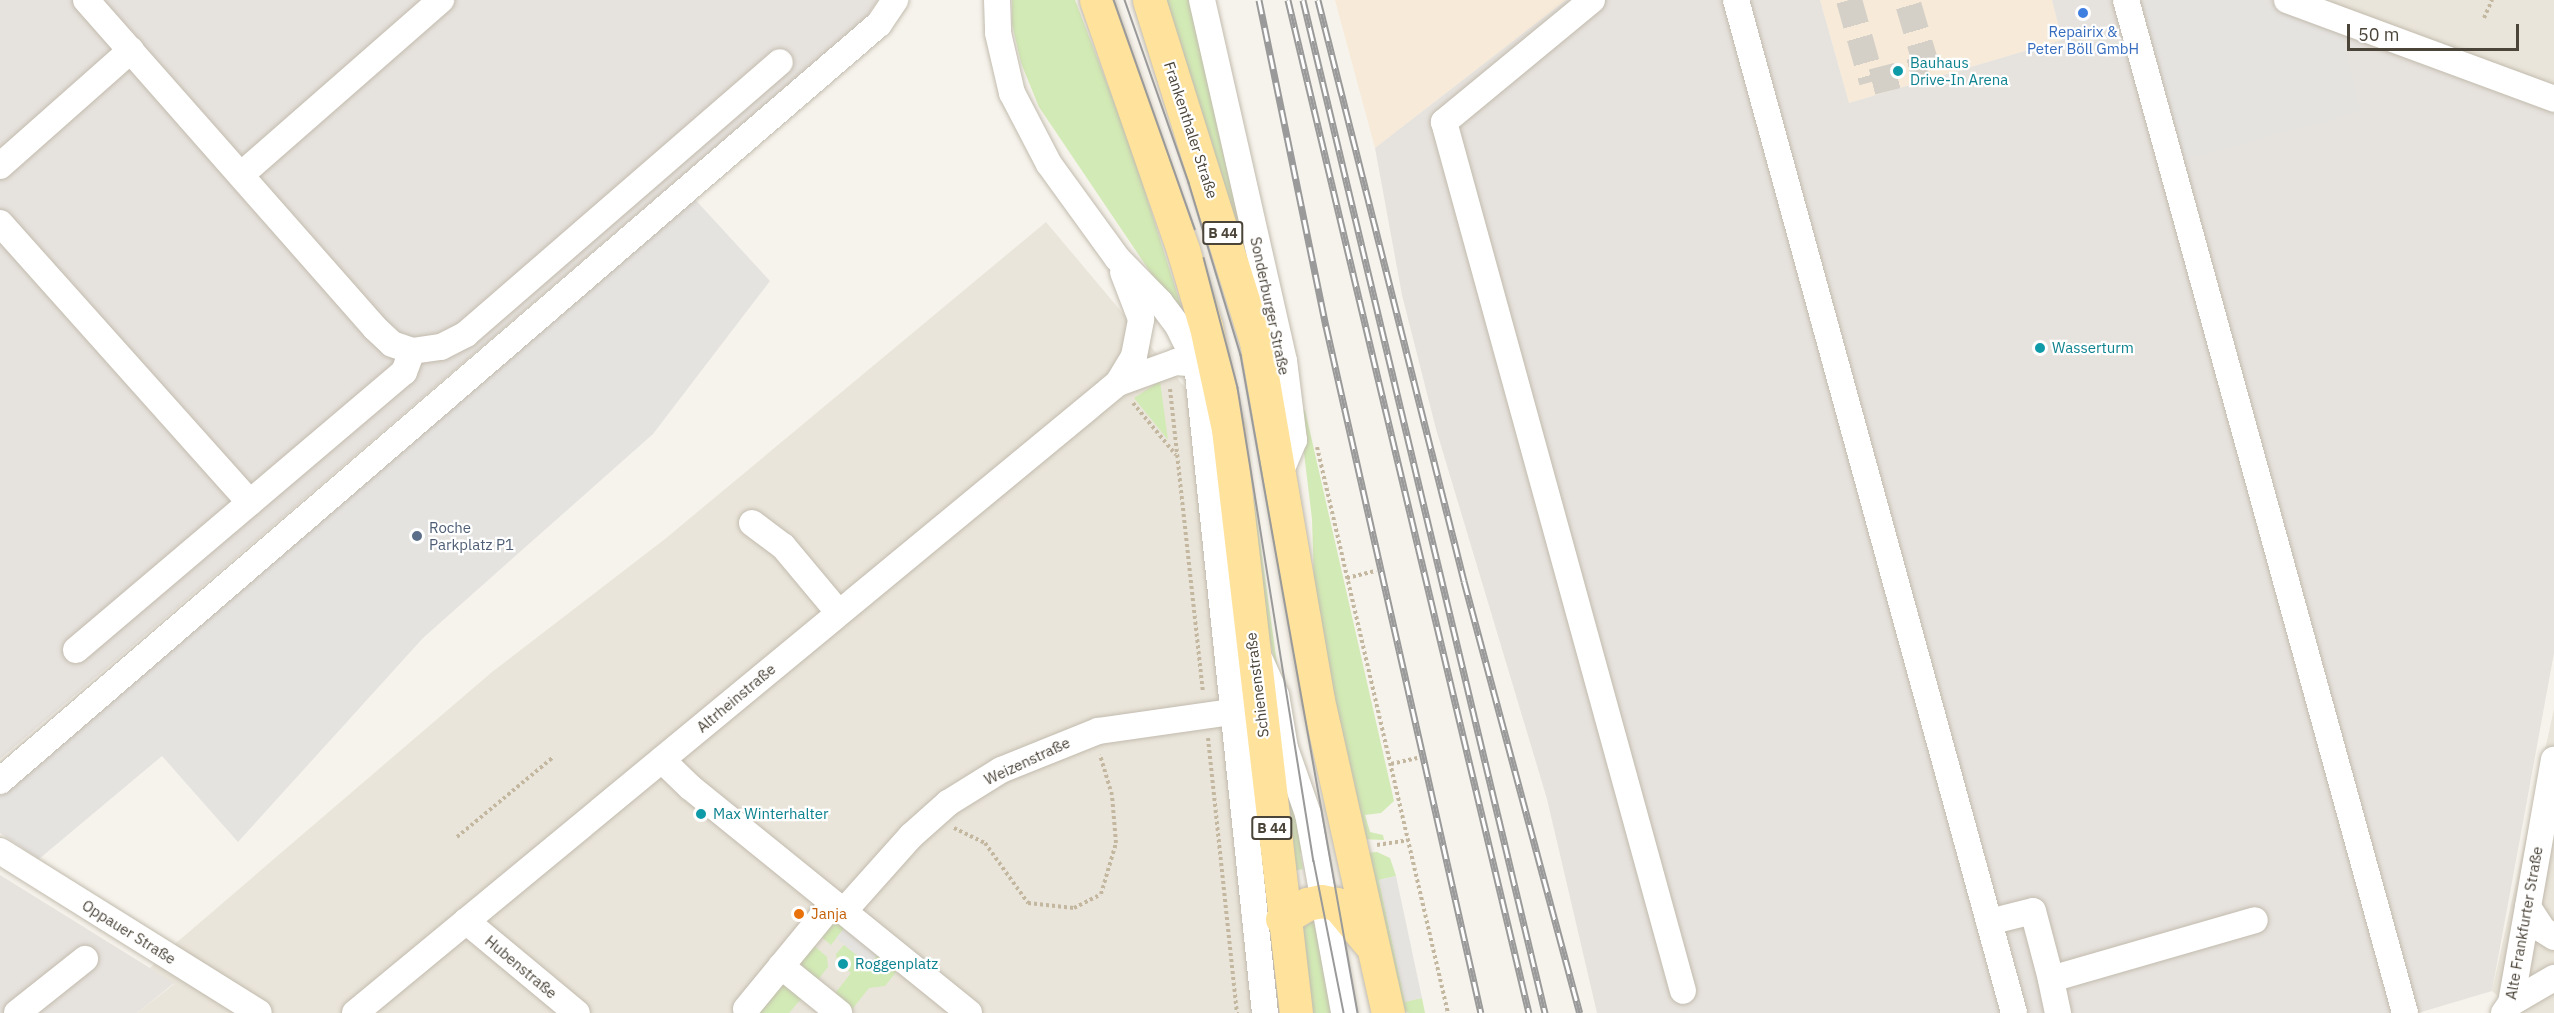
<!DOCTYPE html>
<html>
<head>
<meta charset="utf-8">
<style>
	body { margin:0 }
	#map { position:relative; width:2554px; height:1013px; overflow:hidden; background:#f6f3ec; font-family:"IBM Plex Sans",sans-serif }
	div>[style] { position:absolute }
	.residential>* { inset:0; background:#eae5da }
	.commercial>* { inset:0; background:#f7ead8 }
	.industrial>* { inset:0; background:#e6e2dd }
	.green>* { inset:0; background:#d2eab5 }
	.parking>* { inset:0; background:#e5e3e0 }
	.minor-tunnel>* { height:26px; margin-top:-13px; transform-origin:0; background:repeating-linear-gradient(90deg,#d4d0c8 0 26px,transparent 0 39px) }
	.path>* { height:4px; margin-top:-2px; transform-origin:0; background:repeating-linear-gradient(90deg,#c4b79f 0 3px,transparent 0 6px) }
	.roads { filter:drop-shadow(0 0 2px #c2bbae) drop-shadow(0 0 2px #c2bbae) }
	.minor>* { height:26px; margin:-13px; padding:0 13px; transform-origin:13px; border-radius:13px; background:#fff }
	.major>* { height:33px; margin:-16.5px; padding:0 16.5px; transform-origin:16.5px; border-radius:16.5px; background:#ffe39c }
	.tram>* { height:1.5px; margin:-0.75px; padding:0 0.75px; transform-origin:0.75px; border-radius:0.75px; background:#9a9a9a }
	.rail>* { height:7px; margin-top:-3.5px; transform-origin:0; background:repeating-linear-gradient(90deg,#fff 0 14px,#9a9a9a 0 28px); box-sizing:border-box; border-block:2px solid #9a9a9a }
	.dots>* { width:16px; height:16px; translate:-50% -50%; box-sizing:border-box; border:3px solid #fff; border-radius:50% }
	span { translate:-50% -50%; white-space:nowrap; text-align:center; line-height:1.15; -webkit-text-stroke:4.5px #fff; paint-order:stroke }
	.shield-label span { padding:2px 4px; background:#fff; border:2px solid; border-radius:4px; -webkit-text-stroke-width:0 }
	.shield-label { font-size:14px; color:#4b4439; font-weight:700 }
	.shop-label { font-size:15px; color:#366cbe }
	.culture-label { font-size:15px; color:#0d838f }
	.left { translate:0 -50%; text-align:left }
	.street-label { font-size:15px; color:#4b4439 }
	.service-label { font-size:15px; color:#4e5e75 }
	.food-label { font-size:15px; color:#c56008 }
	.scale { position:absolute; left:2347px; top:24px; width:172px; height:27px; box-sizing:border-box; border:3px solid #4b4439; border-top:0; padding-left:8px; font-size:18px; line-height:21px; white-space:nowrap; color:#4b4439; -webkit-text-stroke:4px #fff; paint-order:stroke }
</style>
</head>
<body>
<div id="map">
	<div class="residential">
		<i style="clip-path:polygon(2272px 0,2554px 0,2554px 105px)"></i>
		<i style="clip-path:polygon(1046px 222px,1210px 417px,1276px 1013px,137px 1013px,174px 984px,150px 968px,176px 943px,492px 672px,665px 539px)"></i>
		<i style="clip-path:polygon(2554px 709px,2554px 1013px,2517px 1013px,2492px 991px)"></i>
	</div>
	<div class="commercial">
		<i style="clip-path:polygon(1335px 0,1566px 0,1375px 148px)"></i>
		<i style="clip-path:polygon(1820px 0,2052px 0,2062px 40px,1849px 103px)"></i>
	</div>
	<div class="industrial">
		<i style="clip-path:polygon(0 0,878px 0,865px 19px,0 759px)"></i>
		<i style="clip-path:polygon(1566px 0,1820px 0,1849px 103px,2062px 40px,2052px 0,2272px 0,2554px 105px,2554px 653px,2492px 991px,2418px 1013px,1597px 1013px,1547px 799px,1436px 429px,1402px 295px,1375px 148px)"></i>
		<i style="clip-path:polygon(0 875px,174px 983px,137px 1013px,0 1013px)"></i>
	</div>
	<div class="green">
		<i style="clip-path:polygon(1012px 0,1075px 0,1129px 141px,1188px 328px,1039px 107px,1021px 63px,1012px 24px)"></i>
		<i style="clip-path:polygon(1163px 0,1193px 0,1263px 317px)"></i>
		<i style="clip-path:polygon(1160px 381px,1168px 440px,1134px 398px)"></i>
		<i style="clip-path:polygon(1305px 410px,1394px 801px,1381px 813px,1365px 815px,1370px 832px,1383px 835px,1384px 840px,1361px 839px,1315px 613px,1312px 519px,1299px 412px)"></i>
		<i style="clip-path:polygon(1247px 498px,1254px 498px,1278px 671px,1260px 607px)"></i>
		<i style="clip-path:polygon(1279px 749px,1309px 851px,1300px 853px,1303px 869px,1288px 872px)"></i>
		<i style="clip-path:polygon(1377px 852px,1390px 858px,1396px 876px,1379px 880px,1405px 1001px,1422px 998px,1425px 1013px,1409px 1013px,1399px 1008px,1364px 853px)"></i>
		<i style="clip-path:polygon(1319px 917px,1339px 1013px,1307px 1013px,1301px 929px)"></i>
		<i style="clip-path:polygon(839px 920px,846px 926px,831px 945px,818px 934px,828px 922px)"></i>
		<i style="clip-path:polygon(811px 943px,827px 957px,828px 967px,812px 987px,789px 969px)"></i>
		<i style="clip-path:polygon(844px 945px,869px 965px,879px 953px,897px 971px,885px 986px,869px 988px,850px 1012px,832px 997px,851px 973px,837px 962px,836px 954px)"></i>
		<i style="clip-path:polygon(785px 974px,807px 992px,789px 1013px,754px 1013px)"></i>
	</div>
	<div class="parking">
		<i style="clip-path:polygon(2142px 0,2259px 0,2340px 30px,2362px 111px,2185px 160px)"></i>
		<i style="clip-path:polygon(691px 195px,770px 281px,653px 434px,423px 638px,238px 842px,162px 756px,39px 859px,0 833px,0 793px)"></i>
		<i style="clip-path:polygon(1396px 876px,1422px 998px,1405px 1002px,1379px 880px)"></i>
		<i style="clip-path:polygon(846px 926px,879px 953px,869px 965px,836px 938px)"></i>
	</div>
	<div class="minor-tunnel">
		<i style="left:1849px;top:0;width:85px;rotate:74.3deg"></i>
		<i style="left:1872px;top:82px;width:57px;rotate:-14.3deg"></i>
		<i style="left:1927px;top:68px;width:71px;rotate:-106.4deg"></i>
	</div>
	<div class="path">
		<i style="left:2484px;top:18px;width:20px;rotate:-66deg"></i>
		<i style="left:1170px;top:389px;width:305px;rotate:83.8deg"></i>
		<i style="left:1133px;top:403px;width:67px;rotate:50.4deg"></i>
		<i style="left:1317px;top:447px;width:581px;rotate:76.97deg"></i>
		<i style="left:1347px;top:578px;width:30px;rotate:-14deg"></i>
		<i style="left:1208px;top:738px;width:277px;rotate:84deg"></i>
		<i style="left:1391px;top:764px;width:27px;rotate:-13deg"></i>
		<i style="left:954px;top:828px;width:34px;rotate:26deg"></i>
		<i style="left:985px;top:843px;width:74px;rotate:54.4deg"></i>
		<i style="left:1028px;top:903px;width:46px;rotate:6.2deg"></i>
		<i style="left:1074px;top:908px;width:30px;rotate:-27deg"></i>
		<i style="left:1101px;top:894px;width:53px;rotate:-73.6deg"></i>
		<i style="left:1116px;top:843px;width:48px;rotate:-94.8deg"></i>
		<i style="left:1112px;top:795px;width:42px;rotate:-106.7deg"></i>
		<i style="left:457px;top:837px;width:124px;rotate:-39.7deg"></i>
		<i style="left:1377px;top:845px;width:31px;rotate:-9deg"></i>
	</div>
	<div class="roads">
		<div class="minor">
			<i style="left:86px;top:0;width:437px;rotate:48.6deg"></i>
			<i style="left:375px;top:328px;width:23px;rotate:43deg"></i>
			<i style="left:392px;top:344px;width:21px;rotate:19deg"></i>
			<i style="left:412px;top:351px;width:29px;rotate:-8deg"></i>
			<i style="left:441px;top:347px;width:28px;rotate:-27deg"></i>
			<i style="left:466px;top:334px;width:415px;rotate:-40.9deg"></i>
			<i style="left:997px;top:0;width:33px;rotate:88deg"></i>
			<i style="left:998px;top:33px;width:62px;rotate:76.9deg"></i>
			<i style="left:1012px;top:93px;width:80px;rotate:62.5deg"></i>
			<i style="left:1049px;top:164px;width:116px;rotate:54.1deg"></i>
			<i style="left:1117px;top:258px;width:62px;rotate:45.7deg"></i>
			<i style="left:1160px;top:302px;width:30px;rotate:53deg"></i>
			<i style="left:1178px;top:326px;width:55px;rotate:63.9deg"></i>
			<i style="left:1202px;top:0;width:370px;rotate:77.2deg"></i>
			<i style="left:1284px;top:361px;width:80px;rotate:82.8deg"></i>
			<i style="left:1294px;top:440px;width:33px;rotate:113deg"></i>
			<i style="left:1592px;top:0;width:192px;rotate:140.5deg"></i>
			<i style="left:1444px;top:122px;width:901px;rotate:74.62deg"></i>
			<i style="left:1736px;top:0;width:1050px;rotate:74.65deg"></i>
			<i style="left:2126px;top:0;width:1051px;rotate:74.6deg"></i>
			<i style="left:2287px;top:0;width:285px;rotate:20.3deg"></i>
			<i style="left:0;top:166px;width:175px;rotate:-41.5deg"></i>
			<i style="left:241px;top:175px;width:266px;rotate:-41.2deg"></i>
			<i style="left:0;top:223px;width:375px;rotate:48.2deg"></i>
			<i style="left:1118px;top:383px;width:31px;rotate:-59deg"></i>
			<i style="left:1134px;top:356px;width:38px;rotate:-79deg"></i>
			<i style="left:1141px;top:319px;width:50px;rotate:-111deg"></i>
			<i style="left:752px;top:523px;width:39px;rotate:37deg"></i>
			<i style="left:783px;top:546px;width:87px;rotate:50.1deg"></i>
			<i style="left:76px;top:650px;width:430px;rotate:-40.3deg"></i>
			<i style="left:404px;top:372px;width:22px;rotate:-69deg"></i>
			<i style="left:1261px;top:662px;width:36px;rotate:66deg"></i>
			<i style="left:1276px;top:695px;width:54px;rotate:80.4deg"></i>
			<i style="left:1285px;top:748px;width:70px;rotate:70.8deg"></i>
			<i style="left:1308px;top:814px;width:202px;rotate:79.7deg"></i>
			<i style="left:662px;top:760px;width:39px;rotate:44deg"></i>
			<i style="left:690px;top:787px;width:359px;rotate:39deg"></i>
			<i style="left:0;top:781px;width:1160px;rotate:-40.74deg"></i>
			<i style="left:879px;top:24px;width:29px;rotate:-56deg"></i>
			<i style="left:0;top:851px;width:305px;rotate:32deg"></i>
			<i style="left:2528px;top:907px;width:27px;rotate:57deg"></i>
			<i style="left:2543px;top:930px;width:13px;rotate:32deg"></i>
			<i style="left:844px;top:911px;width:101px;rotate:-48.2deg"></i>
			<i style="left:911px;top:836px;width:50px;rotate:-41.7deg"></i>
			<i style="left:948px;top:803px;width:62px;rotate:-31.9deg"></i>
			<i style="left:1001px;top:770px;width:105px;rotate:-21.9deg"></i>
			<i style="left:1098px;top:731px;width:149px;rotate:-8.1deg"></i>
			<i style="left:466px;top:921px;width:144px;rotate:39.7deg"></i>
			<i style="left:1989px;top:922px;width:45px;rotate:-14deg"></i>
			<i style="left:2033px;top:911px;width:70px;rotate:75.2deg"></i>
			<i style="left:781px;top:966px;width:75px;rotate:39deg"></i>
			<i style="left:2511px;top:1003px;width:50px;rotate:-30.2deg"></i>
			<i style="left:746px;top:1009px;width:137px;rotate:-50.6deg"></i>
			<i style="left:17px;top:1013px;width:87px;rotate:-38.5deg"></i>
			<i style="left:355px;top:1013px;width:989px;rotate:-39.55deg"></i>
			<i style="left:1118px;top:383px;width:62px;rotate:-19.9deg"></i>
			<i style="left:1176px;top:362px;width:21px;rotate:5deg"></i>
			<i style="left:1197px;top:364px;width:653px;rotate:84.02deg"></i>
			<i style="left:2058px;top:1013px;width:35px;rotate:-102deg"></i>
			<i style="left:2051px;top:979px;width:212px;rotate:-16.1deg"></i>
			<i style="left:2504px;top:1013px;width:12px;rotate:-55deg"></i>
			<i style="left:2511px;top:1003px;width:247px;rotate:-80deg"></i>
		</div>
		<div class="major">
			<i style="left:1096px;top:0;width:265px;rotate:70.8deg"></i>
			<i style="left:1183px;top:250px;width:80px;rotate:73.4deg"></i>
			<i style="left:1206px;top:327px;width:104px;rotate:77.8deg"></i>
			<i style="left:1228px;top:429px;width:588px;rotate:83.36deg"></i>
			<i style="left:1149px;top:0;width:357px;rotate:72.6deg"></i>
			<i style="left:1256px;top:341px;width:364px;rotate:80.2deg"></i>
			<i style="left:1318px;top:700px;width:321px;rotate:77.4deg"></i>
			<i style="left:1282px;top:919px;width:29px;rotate:-31deg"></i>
			<i style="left:1307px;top:904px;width:14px;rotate:-12deg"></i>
			<i style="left:1321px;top:901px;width:16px;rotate:11deg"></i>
			<i style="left:1337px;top:904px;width:50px;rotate:50.6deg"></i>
		</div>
	</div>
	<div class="tram">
		<i style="left:1114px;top:0;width:243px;rotate:70.5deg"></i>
		<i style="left:1125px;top:0;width:194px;rotate:70.7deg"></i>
		<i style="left:1189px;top:183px;width:180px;rotate:73.2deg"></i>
		<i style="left:1241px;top:355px;width:668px;rotate:79.92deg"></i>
		<i style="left:1204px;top:258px;width:134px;rotate:75.3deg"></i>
		<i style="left:1238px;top:388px;width:479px;rotate:80.9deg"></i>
		<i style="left:1314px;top:861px;width:155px;rotate:78.8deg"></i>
	</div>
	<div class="rail">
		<i style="left:1259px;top:0;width:333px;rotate:78.4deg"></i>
		<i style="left:1326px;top:326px;width:704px;rotate:77.29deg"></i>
		<i style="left:1288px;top:0;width:1041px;rotate:76.62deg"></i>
		<i style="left:1303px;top:0;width:1042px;rotate:76.56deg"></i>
		<i style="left:1318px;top:0;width:599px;rotate:75.89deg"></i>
		<i style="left:1464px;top:581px;width:447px;rotate:75deg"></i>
	</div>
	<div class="dots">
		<i style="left:2083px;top:13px;background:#3f7fe0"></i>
		<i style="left:1898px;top:71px;background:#0f9aa8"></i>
		<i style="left:2040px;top:348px;background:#0f9aa8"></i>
		<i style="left:417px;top:536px;background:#5c6f8a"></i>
		<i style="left:701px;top:814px;background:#0f9aa8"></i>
		<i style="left:799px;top:914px;background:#e8710a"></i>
		<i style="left:843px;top:964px;background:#0f9aa8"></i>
	</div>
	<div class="shield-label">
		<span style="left:1223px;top:233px">B 44</span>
		<span style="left:1272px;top:828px">B 44</span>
	</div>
	<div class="shop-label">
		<span style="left:2083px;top:40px">Repairix &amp;<br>Peter Böll GmbH</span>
	</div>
	<div class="culture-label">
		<span class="left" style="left:1910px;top:71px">Bauhaus<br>Drive-In Arena</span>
		<span class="left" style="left:2052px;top:348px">Wasserturm</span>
		<span class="left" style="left:713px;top:814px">Max Winterhalter</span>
		<span class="left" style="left:855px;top:964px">Roggenplatz</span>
	</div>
	<div class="street-label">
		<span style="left:1191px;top:130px;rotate:72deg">Frankenthaler Straße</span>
		<span style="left:1270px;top:306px;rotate:78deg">Sonderburger Straße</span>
		<span style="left:1257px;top:685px;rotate:-97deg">Schienenstraße</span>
		<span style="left:736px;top:698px;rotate:-40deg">Altrheinstraße</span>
		<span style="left:1027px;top:761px;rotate:-25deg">Weizenstraße</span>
		<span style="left:2524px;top:923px;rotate:-80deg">Alte Frankfurter Straße</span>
		<span style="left:129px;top:932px;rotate:32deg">Oppauer Straße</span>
		<span style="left:521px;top:967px;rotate:40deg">Hubenstraße</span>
	</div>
	<div class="service-label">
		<span class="left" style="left:429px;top:536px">Roche<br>Parkplatz P1</span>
	</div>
	<div class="food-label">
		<span class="left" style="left:811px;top:914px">Janja</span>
	</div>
	<div class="scale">50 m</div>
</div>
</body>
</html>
